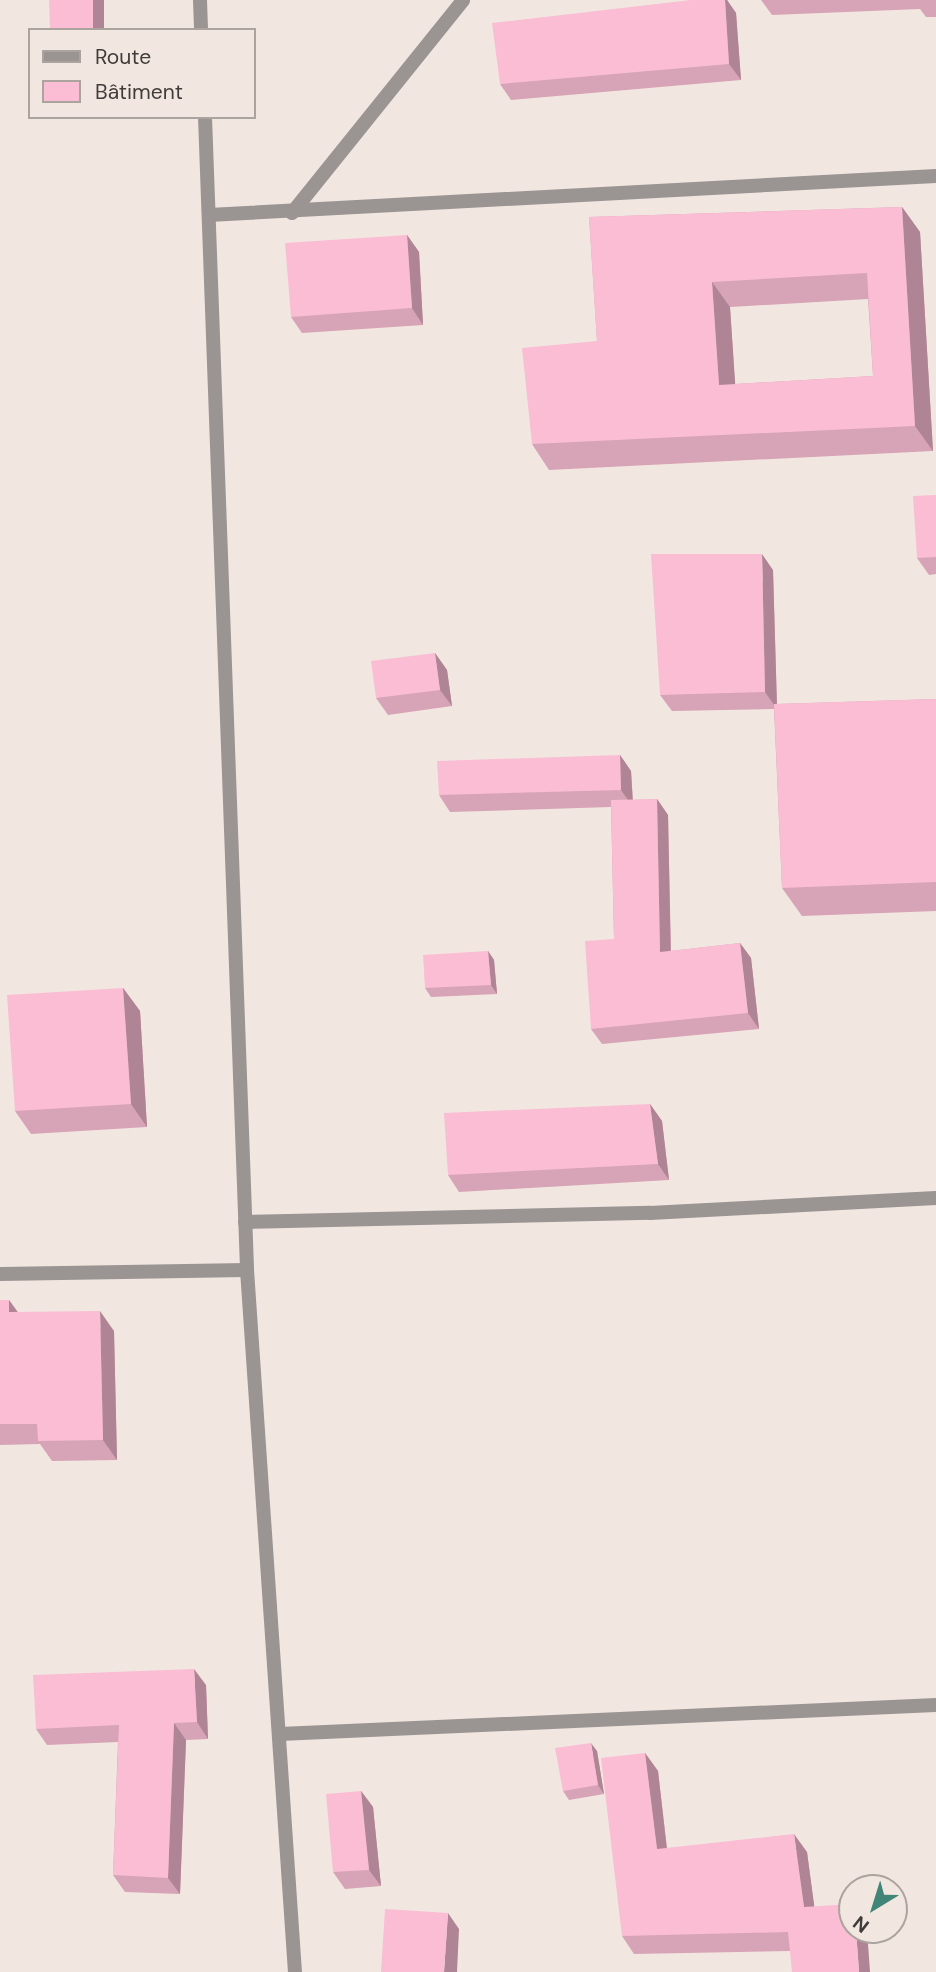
<!DOCTYPE html>
<html>
<head>
<meta charset="utf-8">
<style>
	body { margin:0 }
	#map { position:relative; width:936px; height:1972px; overflow:hidden; background:#f2e7e0; font-family:"DM Sans",sans-serif }
	div>[style] { position:absolute }
	.minor>* { height:14px; margin:-7px; padding:0 7px; transform-origin:7px; border-radius:7px; background:#9a9493 }
	.wall>* { inset:0; background:#d7a3b6 }
	.shaded-wall>* { inset:0; background:#af8494 }
	.building>* { inset:0; background:#fabdd4 }
	span { translate:-50% -50%; white-space:nowrap; text-align:center; line-height:1.15; -webkit-text-stroke:5px #f2e7e0; paint-order:stroke }
	.legend { position:absolute; left:28px; top:28px; width:228px; height:91px; box-sizing:border-box; background:#f2e7e0; border:2px solid #aba39d; margin:0; padding:9px 12px; list-style:none; font-size:21px; color:#403c39 }
	.legend li { display:flex; align-items:center; gap:14px; height:35px }
	.legend b { width:35px; border:2px solid #aba39d }
	.north { position:absolute; left:838px; top:1874px; width:70px; height:70px; box-sizing:border-box; background:#f2e7e0; border:2px solid #aba39d; border-radius:50%; rotate:218deg; font-size:19px; font-weight:700; line-height:28px; text-align:center; color:#403c39 }
	.north::after { content:''; display:block; margin:auto; width:24px; height:32px; background:#418578; clip-path:polygon(50% 0,100% 100%,50% 72%,0 100%) }
</style>
</head>
<body>
<div id="map">
	<div class="minor">
		<i style="left:200px;top:0;width:30px;rotate:88deg"></i>
		<i style="left:205px;top:117px;width:1154px;rotate:87.91deg"></i>
		<i style="left:247px;top:1270px;width:704px;rotate:86.09deg"></i>
		<i style="left:292px;top:213px;width:273px;rotate:-51.2deg"></i>
		<i style="left:209px;top:215px;width:728px;rotate:-3.07deg"></i>
		<i style="left:245px;top:1222px;width:405px;rotate:-1.3deg"></i>
		<i style="left:650px;top:1213px;width:286px;rotate:-3deg"></i>
		<i style="left:0;top:1274px;width:247px;rotate:-0.9deg"></i>
		<i style="left:280px;top:1734px;width:657px;rotate:-2.53deg"></i>
	</div>
	<div class="wall">
		<i style="clip-path:polygon(691px 0,727px 0,736px 13px,741px 80px,511px 100px,500px 84px)"></i>
		<i style="clip-path:polygon(761px 0,936px 0,936px 17px,926px 17px,920px 9px,772px 15px)"></i>
		<i style="clip-path:polygon(evenodd,902px 207px,920px 232px,933px 451px,549px 470px,532px 444px,597px 341px,589px 217px,902px 207px,868px 299px,873px 376px,735px 384px,730px 307px,868px 299px)"></i>
		<i style="clip-path:polygon(407px 235px,419px 252px,423px 325px,302px 333px,291px 317px)"></i>
		<i style="clip-path:polygon(936px 495px,936px 574px,929px 575px,917px 558px)"></i>
		<i style="clip-path:polygon(773px 570px,777px 704px,936px 699px,936px 911px,802px 916px,782px 888px,774px 709px,672px 711px,660px 695px)"></i>
		<i style="clip-path:polygon(435px 653px,447px 670px,452px 706px,388px 715px,376px 698px)"></i>
		<i style="clip-path:polygon(620px 755px,631px 771px,633px 800px,657px 799px,668px 815px,671px 951px,740px 943px,751px 958px,759px 1029px,602px 1044px,591px 1029px,614px 939px,611px 807px,450px 812px,439px 795px)"></i>
		<i style="clip-path:polygon(488px 951px,494px 960px,497px 994px,431px 997px,425px 988px)"></i>
		<i style="clip-path:polygon(123px 988px,140px 1011px,147px 1127px,31px 1134px,15px 1111px)"></i>
		<i style="clip-path:polygon(650px 1104px,662px 1121px,669px 1180px,459px 1192px,448px 1175px)"></i>
		<i style="clip-path:polygon(0 1300px,9px 1300px,18px 1312px,114px 1331px,117px 1460px,52px 1461px,40px 1444px,0 1445px)"></i>
		<i style="clip-path:polygon(206px 1685px,208px 1739px,186px 1740px,180px 1894px,125px 1892px,113px 1875px,118px 1742px,47px 1745px,36px 1729px)"></i>
		<i style="clip-path:polygon(597px 1751px,604px 1794px,569px 1800px,563px 1791px)"></i>
		<i style="clip-path:polygon(645px 1753px,658px 1771px,667px 1848px,807px 1852px,814px 1907px,790px 1951px,634px 1954px,622px 1936px)"></i>
		<i style="clip-path:polygon(361px 1791px,373px 1807px,381px 1886px,345px 1889px,333px 1872px)"></i>
	</div>
	<div class="shaded-wall">
		<i style="clip-path:polygon(93px 0,104px 0,104px 30px,93px 30px)"></i>
		<i style="clip-path:polygon(725px 0,727px 0,736px 13px,741px 80px,729px 64px)"></i>
		<i style="clip-path:polygon(902px 207px,920px 232px,933px 451px,915px 426px)"></i>
		<i style="clip-path:polygon(407px 235px,419px 252px,423px 325px,412px 308px)"></i>
		<i style="clip-path:polygon(712px 282px,730px 307px,737px 411px,719px 385px)"></i>
		<i style="clip-path:polygon(762px 554px,773px 570px,777px 709px,765px 692px)"></i>
		<i style="clip-path:polygon(435px 653px,447px 670px,452px 706px,440px 690px)"></i>
		<i style="clip-path:polygon(620px 755px,631px 771px,633px 807px,621px 790px)"></i>
		<i style="clip-path:polygon(657px 799px,668px 815px,671px 967px,660px 952px)"></i>
		<i style="clip-path:polygon(740px 943px,751px 958px,759px 1029px,748px 1013px)"></i>
		<i style="clip-path:polygon(488px 951px,494px 960px,497px 994px,491px 985px)"></i>
		<i style="clip-path:polygon(123px 988px,140px 1011px,147px 1127px,131px 1104px)"></i>
		<i style="clip-path:polygon(650px 1104px,662px 1121px,669px 1180px,658px 1164px)"></i>
		<i style="clip-path:polygon(9px 1300px,23px 1320px,9px 1312px)"></i>
		<i style="clip-path:polygon(100px 1311px,114px 1331px,117px 1460px,103px 1440px)"></i>
		<i style="clip-path:polygon(194px 1669px,206px 1685px,208px 1739px,197px 1722px)"></i>
		<i style="clip-path:polygon(174px 1723px,186px 1740px,180px 1894px,168px 1878px)"></i>
		<i style="clip-path:polygon(591px 1743px,597px 1751px,604px 1794px,598px 1785px)"></i>
		<i style="clip-path:polygon(645px 1753px,658px 1771px,669px 1868px,657px 1849px)"></i>
		<i style="clip-path:polygon(361px 1791px,373px 1807px,381px 1886px,369px 1870px)"></i>
		<i style="clip-path:polygon(794px 1834px,807px 1852px,817px 1926px,804px 1907px)"></i>
		<i style="clip-path:polygon(448px 1913px,459px 1929px,457px 1972px,444px 1972px)"></i>
		<i style="clip-path:polygon(856px 1930px,867px 1930px,870px 1972px,859px 1972px)"></i>
	</div>
	<div class="building">
		<i style="clip-path:polygon(49px 0,93px 0,93px 30px,50px 30px)"></i>
		<i style="clip-path:polygon(691px 0,725px 0,729px 64px,500px 84px,492px 23px)"></i>
		<i style="clip-path:polygon(evenodd,902px 207px,915px 426px,532px 444px,522px 348px,597px 341px,589px 217px,902px 207px,867px 273px,873px 376px,719px 385px,712px 282px,867px 273px)"></i>
		<i style="clip-path:polygon(407px 235px,412px 308px,291px 317px,285px 243px)"></i>
		<i style="clip-path:polygon(936px 495px,936px 557px,917px 558px,913px 496px)"></i>
		<i style="clip-path:polygon(651px 554px,762px 554px,765px 692px,660px 695px)"></i>
		<i style="clip-path:polygon(435px 653px,440px 690px,376px 698px,371px 661px)"></i>
		<i style="clip-path:polygon(936px 699px,936px 882px,782px 888px,774px 704px)"></i>
		<i style="clip-path:polygon(620px 755px,621px 790px,439px 795px,437px 761px)"></i>
		<i style="clip-path:polygon(657px 799px,660px 952px,740px 943px,748px 1013px,591px 1029px,585px 941px,614px 939px,611px 800px)"></i>
		<i style="clip-path:polygon(488px 951px,491px 985px,425px 988px,423px 955px)"></i>
		<i style="clip-path:polygon(123px 988px,131px 1104px,15px 1111px,7px 995px)"></i>
		<i style="clip-path:polygon(650px 1104px,658px 1164px,448px 1175px,444px 1113px)"></i>
		<i style="clip-path:polygon(0 1300px,9px 1300px,9px 1312px,100px 1311px,103px 1440px,38px 1441px,37px 1424px,0 1424px)"></i>
		<i style="clip-path:polygon(194px 1669px,197px 1722px,174px 1723px,168px 1878px,113px 1875px,119px 1725px,36px 1729px,33px 1675px)"></i>
		<i style="clip-path:polygon(591px 1743px,598px 1785px,563px 1791px,555px 1748px)"></i>
		<i style="clip-path:polygon(645px 1753px,657px 1849px,794px 1834px,804px 1907px,852px 1904px,852px 1930px,856px 1930px,859px 1972px,792px 1972px,788px 1932px,622px 1936px,601px 1758px)"></i>
		<i style="clip-path:polygon(361px 1791px,369px 1870px,333px 1872px,326px 1794px)"></i>
		<i style="clip-path:polygon(385px 1909px,448px 1913px,444px 1972px,381px 1972px)"></i>
	</div>
	<ul class="legend">
	<li><b style="height:9px;background:#9a9493"></b>Route</li>
	<li><b style="height:19px;background:#fabdd4"></b>Bâtiment</li>
	</ul>
	<div class="north">N</div>
</div>
</body>
</html>
